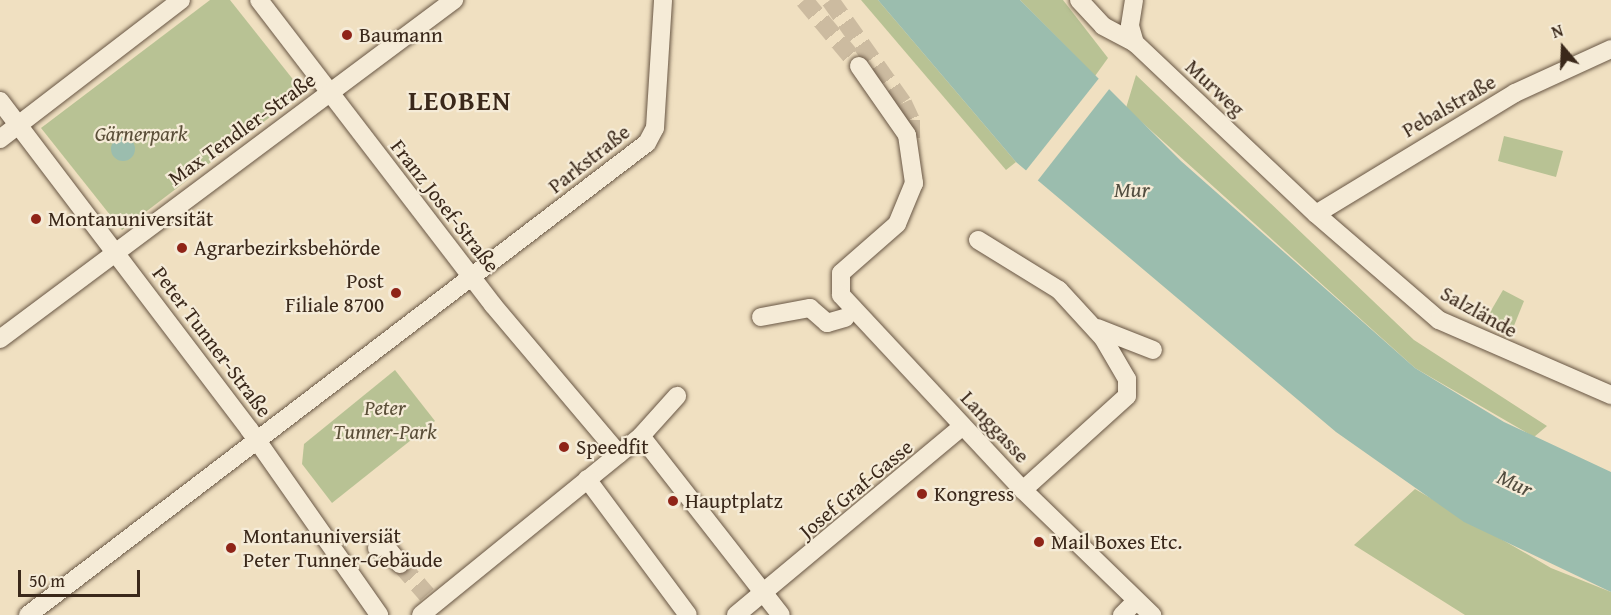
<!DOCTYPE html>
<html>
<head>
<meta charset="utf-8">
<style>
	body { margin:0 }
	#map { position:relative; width:1611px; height:615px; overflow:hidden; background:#f0e0c1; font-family:"Gentium Book Plus",serif }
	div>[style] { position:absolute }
	.green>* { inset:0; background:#b8c294 }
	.water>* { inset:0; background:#9bbdae }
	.round { border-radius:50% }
	.pier>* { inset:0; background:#f0e0c1 }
	.minor-tunnel>* { height:18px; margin-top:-9px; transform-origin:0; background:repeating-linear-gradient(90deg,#ccbba0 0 18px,transparent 0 27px) }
	.roads { filter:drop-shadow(0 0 2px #685644) drop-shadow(0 0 2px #685644) }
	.minor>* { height:18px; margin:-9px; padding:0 9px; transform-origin:9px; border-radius:9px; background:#f5ebd7 }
	.dots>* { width:16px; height:16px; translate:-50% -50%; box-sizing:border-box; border:3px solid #f5ebd7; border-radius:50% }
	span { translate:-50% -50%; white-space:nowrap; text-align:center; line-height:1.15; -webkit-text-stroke:4.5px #f5ebd7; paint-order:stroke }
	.poi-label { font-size:21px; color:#3a281a }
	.left { translate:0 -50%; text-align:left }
	.right { translate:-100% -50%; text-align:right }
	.street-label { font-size:21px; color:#3a281a }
	.park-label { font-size:21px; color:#5a4e38; font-style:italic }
	.water-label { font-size:22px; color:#524d3f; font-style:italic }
	.district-label { font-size:27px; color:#3a281a; font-weight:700; letter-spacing:1.5px }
	.north { position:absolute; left:1533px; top:18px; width:60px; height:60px; -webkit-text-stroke:4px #f5ebd7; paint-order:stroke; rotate:341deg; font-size:16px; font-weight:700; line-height:24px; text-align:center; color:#3a281a }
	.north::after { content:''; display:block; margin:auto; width:21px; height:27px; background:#3a281a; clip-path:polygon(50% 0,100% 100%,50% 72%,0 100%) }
	.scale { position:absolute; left:18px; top:570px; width:122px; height:27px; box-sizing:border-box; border:3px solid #3a281a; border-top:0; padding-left:8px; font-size:18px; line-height:21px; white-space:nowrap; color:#3a281a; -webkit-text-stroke:4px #f5ebd7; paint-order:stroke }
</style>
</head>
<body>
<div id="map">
	<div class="green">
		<i style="clip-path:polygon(210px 0,230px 0,303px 92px,122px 230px,41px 128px)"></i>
		<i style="clip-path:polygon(861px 0,878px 0,1016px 162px,1006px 170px)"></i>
		<i style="clip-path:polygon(1020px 0,1063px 0,1108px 58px,1095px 76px)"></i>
		<i style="clip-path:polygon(1136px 75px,1414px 340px,1547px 426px,1534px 437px,1415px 368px,1126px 108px)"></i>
		<i style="clip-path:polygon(1504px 136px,1563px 151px,1556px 177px,1498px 161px)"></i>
		<i style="clip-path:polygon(1503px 290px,1524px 301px,1511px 333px,1485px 321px)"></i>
		<i style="clip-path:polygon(395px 370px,435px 421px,332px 503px,302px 464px,304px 444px)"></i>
		<i style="clip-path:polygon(1415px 489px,1551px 568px,1611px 592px,1611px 615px,1465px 615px,1354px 545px)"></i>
	</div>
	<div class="water">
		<i style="clip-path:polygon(878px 0,1020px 0,1181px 161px,1415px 368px,1504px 422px,1611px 472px,1611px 592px,1464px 522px,1336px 432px,1016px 162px)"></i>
		<i class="round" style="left:111px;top:137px;width:24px;height:24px"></i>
	</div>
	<div class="pier">
		<i style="clip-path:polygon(1100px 77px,1110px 88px,1035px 184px,1024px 173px)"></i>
	</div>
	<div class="minor-tunnel">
		<i style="left:804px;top:0;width:86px;rotate:50.2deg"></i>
		<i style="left:830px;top:0;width:126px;rotate:54.7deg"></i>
		<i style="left:903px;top:103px;width:19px;rotate:65deg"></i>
		<i style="left:911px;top:120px;width:27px;rotate:90deg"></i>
		<i style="left:400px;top:564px;width:41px;rotate:48.9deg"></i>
	</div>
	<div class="roads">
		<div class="minor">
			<i style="left:259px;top:0;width:384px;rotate:52.5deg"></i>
			<i style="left:493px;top:305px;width:195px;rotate:49.8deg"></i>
			<i style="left:619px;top:454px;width:255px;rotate:140.9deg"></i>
			<i style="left:1079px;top:0;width:35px;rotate:47deg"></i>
			<i style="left:1103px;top:26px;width:36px;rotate:28deg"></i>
			<i style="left:1135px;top:43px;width:249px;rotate:43.4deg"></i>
			<i style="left:1316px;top:214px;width:162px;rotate:40.8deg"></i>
			<i style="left:1439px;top:320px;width:188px;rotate:23.6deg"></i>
			<i style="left:1134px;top:0;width:26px;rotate:99deg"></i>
			<i style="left:1130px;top:26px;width:18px;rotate:74deg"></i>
			<i style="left:859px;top:66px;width:84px;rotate:55.2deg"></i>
			<i style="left:907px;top:135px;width:49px;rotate:81.7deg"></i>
			<i style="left:914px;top:183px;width:44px;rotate:112.5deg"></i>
			<i style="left:897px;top:224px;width:74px;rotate:138.8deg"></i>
			<i style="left:841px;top:273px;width:22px;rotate:90deg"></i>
			<i style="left:841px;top:295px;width:267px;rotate:47deg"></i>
			<i style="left:1023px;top:490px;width:180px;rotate:44.1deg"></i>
			<i style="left:0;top:101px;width:412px;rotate:52.8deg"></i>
			<i style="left:249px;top:429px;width:227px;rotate:55deg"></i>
			<i style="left:0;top:139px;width:228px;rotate:-37.5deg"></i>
			<i style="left:1316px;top:214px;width:233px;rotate:-31.3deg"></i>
			<i style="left:1515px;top:93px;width:106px;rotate:-24.6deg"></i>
			<i style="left:978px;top:240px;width:95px;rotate:31.7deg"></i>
			<i style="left:1059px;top:290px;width:65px;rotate:47.5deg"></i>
			<i style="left:1103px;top:338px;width:48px;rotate:59.7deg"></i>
			<i style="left:1127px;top:379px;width:17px;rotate:90deg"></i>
			<i style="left:1127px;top:396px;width:140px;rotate:137.9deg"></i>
			<i style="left:761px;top:317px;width:50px;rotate:-10.4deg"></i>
			<i style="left:810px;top:308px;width:23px;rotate:41deg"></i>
			<i style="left:827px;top:323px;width:19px;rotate:-16deg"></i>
			<i style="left:1097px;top:328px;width:60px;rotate:21.4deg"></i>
			<i style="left:0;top:339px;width:567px;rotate:-36.75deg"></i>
			<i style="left:641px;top:436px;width:54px;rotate:-48deg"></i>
			<i style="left:619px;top:454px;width:28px;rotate:-39deg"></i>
			<i style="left:641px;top:436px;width:227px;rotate:52deg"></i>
			<i style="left:587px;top:479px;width:169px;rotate:53.4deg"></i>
			<i style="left:377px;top:548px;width:8px;rotate:-40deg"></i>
			<i style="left:383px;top:543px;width:27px;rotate:51deg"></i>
			<i style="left:28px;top:615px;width:778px;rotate:-37.33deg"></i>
			<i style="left:647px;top:143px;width:17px;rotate:-62deg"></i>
			<i style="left:655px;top:128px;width:128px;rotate:-86.4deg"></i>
			<i style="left:736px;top:615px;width:295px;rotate:-39.8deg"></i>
			<i style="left:1122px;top:615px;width:20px;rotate:-45deg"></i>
		</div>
	</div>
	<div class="dots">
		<i style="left:347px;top:35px;background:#8f2418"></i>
		<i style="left:36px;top:219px;background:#8f2418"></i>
		<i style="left:182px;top:248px;background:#8f2418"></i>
		<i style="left:396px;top:293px;background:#8f2418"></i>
		<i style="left:564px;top:447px;background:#8f2418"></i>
		<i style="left:922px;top:494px;background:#8f2418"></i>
		<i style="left:673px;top:501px;background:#8f2418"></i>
		<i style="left:1039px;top:542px;background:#8f2418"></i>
		<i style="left:231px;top:548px;background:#8f2418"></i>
	</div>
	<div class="poi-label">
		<span class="left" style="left:359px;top:35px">Baumann</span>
		<span class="left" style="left:48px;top:219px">Montanuniversität</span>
		<span class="left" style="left:194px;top:248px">Agrarbezirksbehörde</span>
		<span class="right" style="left:384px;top:293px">Post<br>Filiale 8700</span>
		<span class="left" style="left:576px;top:447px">Speedfit</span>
		<span class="left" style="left:934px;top:494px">Kongress</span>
		<span class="left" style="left:685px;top:501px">Hauptplatz</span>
		<span class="left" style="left:243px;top:548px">Montanuniversiät<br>Peter Tunner-Gebäude</span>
		<span class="left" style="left:1051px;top:542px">Mail Boxes Etc.</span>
	</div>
	<div class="street-label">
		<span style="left:1215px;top:88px;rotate:43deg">Murweg</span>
		<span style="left:1449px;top:106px;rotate:-30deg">Pebalstraße</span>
		<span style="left:242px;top:129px;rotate:-36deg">Max Tendler-Straße</span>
		<span style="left:589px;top:159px;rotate:-38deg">Parkstraße</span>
		<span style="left:445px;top:206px;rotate:52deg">Franz Josef-Straße</span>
		<span style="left:1479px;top:312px;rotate:29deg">Salzlände</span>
		<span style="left:212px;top:342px;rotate:53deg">Peter Tunner-Straße</span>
		<span style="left:995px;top:427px;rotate:47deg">Langgasse</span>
		<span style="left:856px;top:489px;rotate:-40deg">Josef Graf-Gasse</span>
	</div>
	<div class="park-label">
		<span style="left:141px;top:134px">Gärnerpark</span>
		<span style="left:385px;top:420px">Peter<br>Tunner-Park</span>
	</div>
	<div class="water-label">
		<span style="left:1132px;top:190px">Mur</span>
		<span style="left:1515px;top:483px;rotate:25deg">Mur</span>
	</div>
	<div class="district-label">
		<span style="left:460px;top:101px">LEOBEN</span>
	</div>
	<div class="north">N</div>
	<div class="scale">50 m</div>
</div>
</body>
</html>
